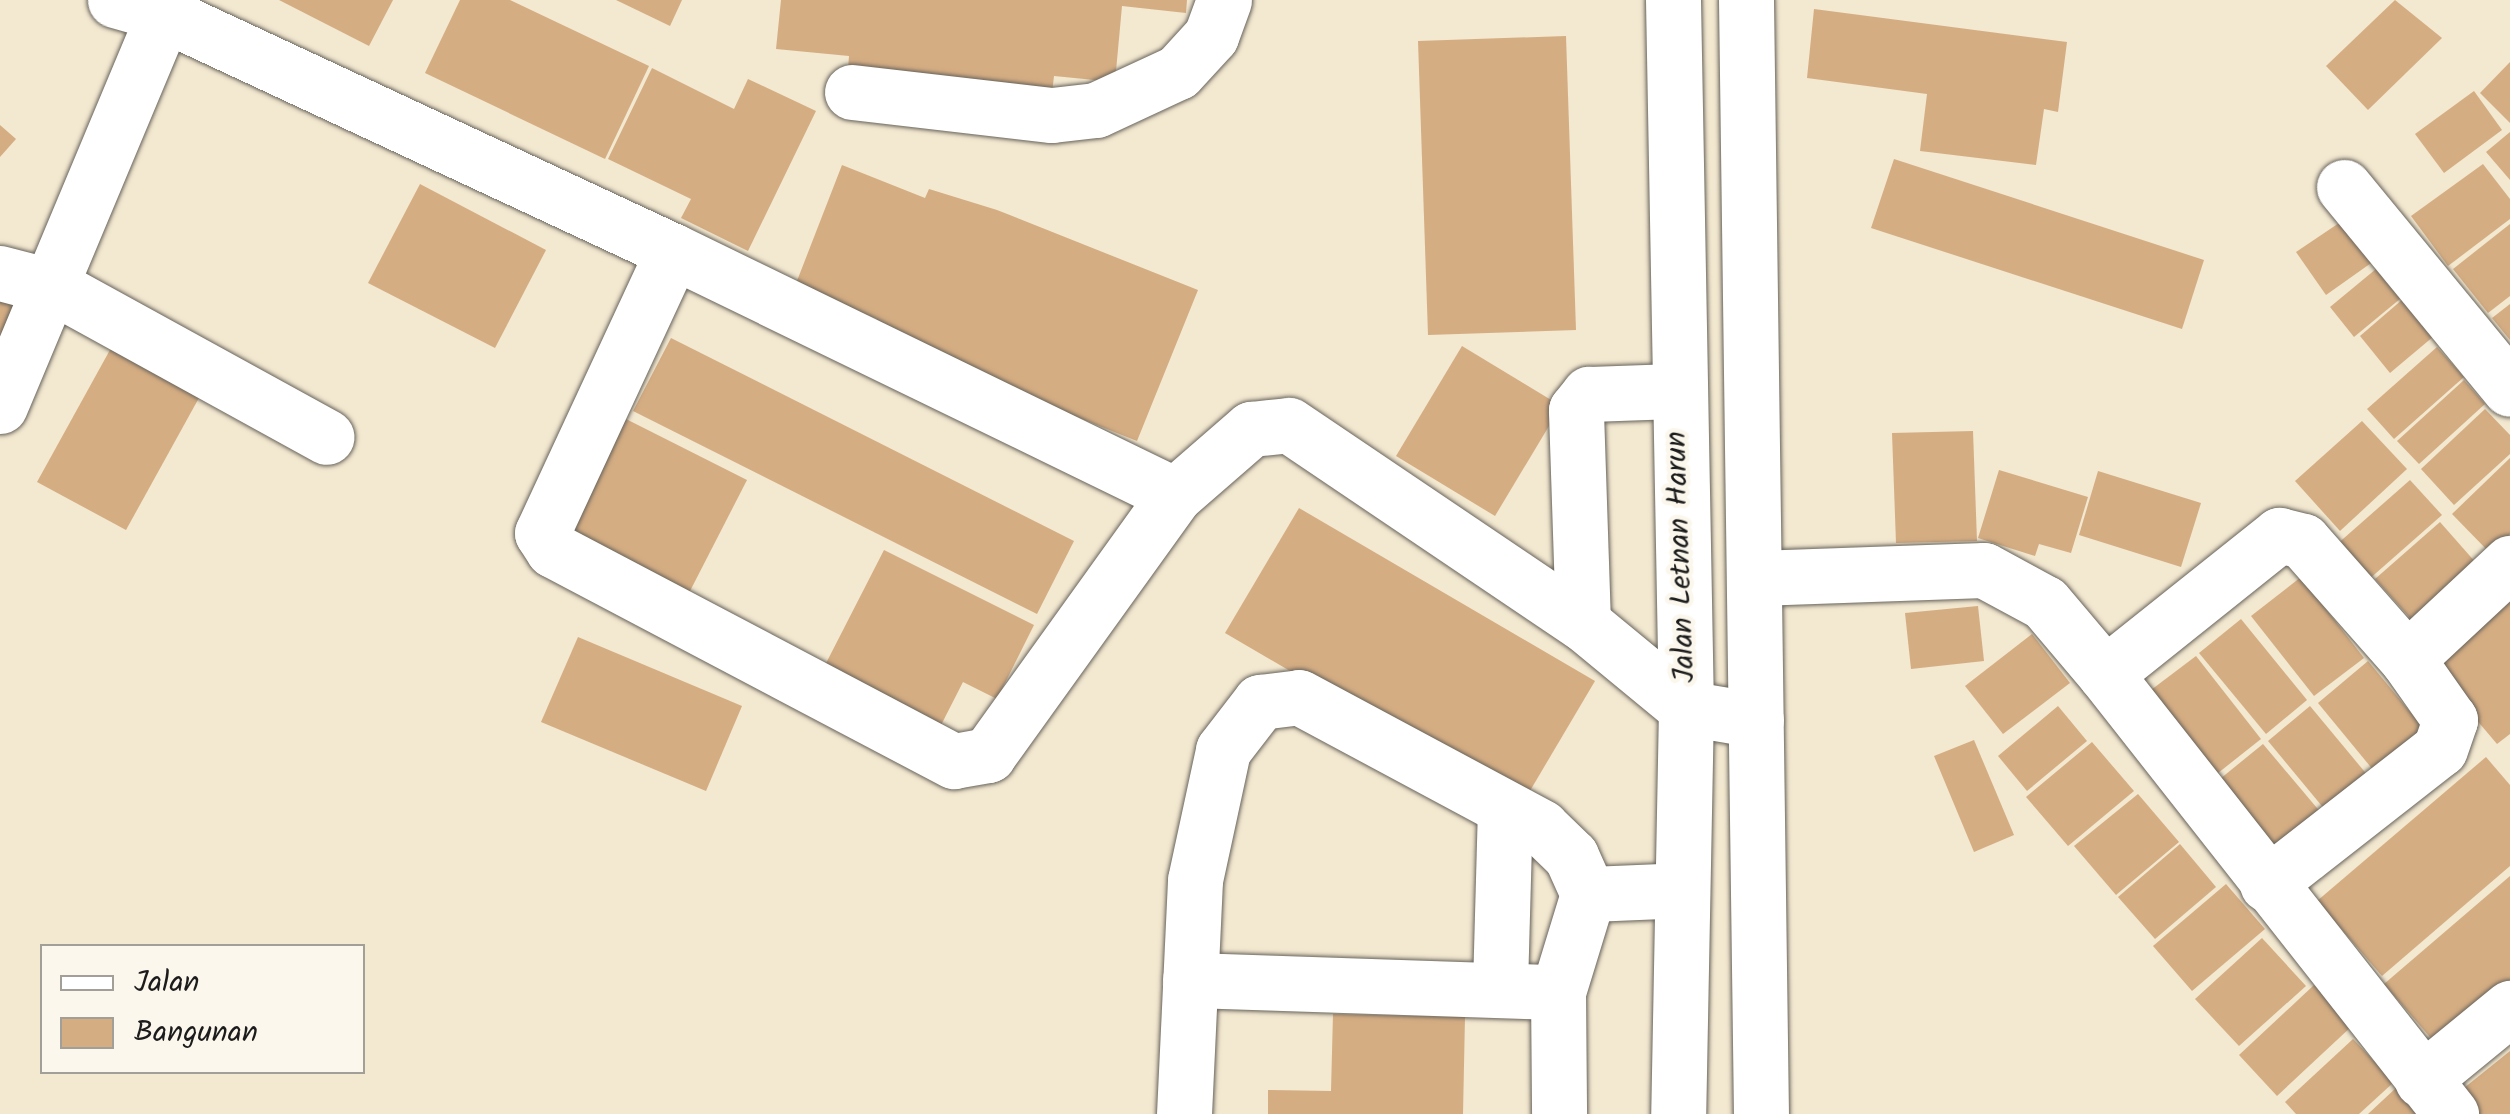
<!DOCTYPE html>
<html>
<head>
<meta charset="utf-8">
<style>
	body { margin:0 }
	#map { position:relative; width:2510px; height:1114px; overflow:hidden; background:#f3e8d0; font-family:Kalam,sans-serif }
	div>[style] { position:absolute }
	.building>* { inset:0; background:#d5ad83 }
	.roads { filter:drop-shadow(0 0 2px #67635b) drop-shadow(0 0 2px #67635b) }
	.minor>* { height:55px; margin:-27.5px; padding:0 27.5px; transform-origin:27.5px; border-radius:27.5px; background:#fff }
	.major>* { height:55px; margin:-27.5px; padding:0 27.5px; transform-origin:27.5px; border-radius:27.5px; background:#fff }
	span { translate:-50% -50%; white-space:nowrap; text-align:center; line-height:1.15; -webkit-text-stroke:9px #fbf7ec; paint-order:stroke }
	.street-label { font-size:30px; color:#1c1c1c }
	.legend { position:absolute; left:40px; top:944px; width:325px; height:130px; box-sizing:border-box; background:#fbf7ec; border:2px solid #a29f99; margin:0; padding:12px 18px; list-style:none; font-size:30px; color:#1c1c1c }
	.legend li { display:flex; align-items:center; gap:20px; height:50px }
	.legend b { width:50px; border:2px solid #a29f99 }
</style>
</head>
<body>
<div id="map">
	<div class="building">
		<i style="clip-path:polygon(279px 0,393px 0,369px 46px)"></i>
		<i style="clip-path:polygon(460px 0,510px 0,649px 66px,605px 159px,425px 73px)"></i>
		<i style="clip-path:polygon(616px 0,682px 0,670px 26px)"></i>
		<i style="clip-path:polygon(781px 0,1187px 0,1186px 13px,1122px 6px,1115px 82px,1054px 76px,1051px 102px,847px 82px,849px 56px,776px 49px)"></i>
		<i style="clip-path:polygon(2395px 0,2442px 38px,2368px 110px,2326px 66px)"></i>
		<i style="clip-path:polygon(1814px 9px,2067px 42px,2058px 112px,2044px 109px,2036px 165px,1920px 151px,1927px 94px,1807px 78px)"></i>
		<i style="clip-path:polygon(1566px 36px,1576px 330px,1428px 335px,1418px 41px)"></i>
		<i style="clip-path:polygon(2510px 62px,2510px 123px,2480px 93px)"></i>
		<i style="clip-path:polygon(652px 68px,734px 109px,748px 79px,816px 111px,748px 251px,681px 218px,691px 199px,608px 159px)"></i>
		<i style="clip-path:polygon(2474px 91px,2502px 130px,2444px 173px,2415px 134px)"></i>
		<i style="clip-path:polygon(0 125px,16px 139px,0 157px)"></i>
		<i style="clip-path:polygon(2510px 132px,2510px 180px,2486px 152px)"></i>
		<i style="clip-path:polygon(1894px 159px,2204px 260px,2182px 329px,1871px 228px)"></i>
		<i style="clip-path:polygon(2483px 164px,2510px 199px,2510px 219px,2448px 266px,2411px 216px)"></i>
		<i style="clip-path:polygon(842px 165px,925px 198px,929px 189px,997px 210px,1198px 290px,1137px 441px,871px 335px,877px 319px,795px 286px)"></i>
		<i style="clip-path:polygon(420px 184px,546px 250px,495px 348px,368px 283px)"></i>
		<i style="clip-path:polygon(2345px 219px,2374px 261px,2326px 295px,2296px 252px)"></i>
		<i style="clip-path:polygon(2510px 224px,2510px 296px,2488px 313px,2453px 269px)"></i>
		<i style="clip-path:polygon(2382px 264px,2406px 294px,2354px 337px,2330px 307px)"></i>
		<i style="clip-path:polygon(0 295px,15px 299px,0 347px)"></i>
		<i style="clip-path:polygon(2403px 299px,2434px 336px,2390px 373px,2360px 336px)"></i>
		<i style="clip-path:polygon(2510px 304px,2510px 340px,2492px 318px)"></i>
		<i style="clip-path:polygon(671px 338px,1074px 541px,1037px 614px,633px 411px)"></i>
		<i style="clip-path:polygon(116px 339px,205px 387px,126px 530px,37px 482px)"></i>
		<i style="clip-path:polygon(1462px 346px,1561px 406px,1495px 516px,1396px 456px)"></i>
		<i style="clip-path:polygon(2437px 347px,2464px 377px,2394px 439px,2367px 409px)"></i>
		<i style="clip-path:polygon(2464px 380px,2485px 404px,2419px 464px,2397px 441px)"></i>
		<i style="clip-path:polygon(2485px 409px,2510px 435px,2510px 454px,2454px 505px,2421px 469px)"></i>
		<i style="clip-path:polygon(626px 419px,747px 480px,689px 593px,569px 532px)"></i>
		<i style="clip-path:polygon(2362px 421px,2407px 469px,2340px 531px,2295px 481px)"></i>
		<i style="clip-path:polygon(1973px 431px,1977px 541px,1896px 543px,1892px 433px)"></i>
		<i style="clip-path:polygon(2510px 458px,2510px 534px,2490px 553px,2452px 514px)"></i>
		<i style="clip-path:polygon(1999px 470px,2088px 497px,2071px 553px,2039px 544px,2035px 556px,1978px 538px)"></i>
		<i style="clip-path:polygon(2098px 471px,2201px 503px,2181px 567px,2079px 535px)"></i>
		<i style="clip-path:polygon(2410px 480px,2442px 515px,2367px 581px,2335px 546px)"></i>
		<i style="clip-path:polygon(1299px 508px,1595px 681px,1521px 806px,1225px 633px)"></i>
		<i style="clip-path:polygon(2440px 522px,2477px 564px,2411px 619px,2375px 579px)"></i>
		<i style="clip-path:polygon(884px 550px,1034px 625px,997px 699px,963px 682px,938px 731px,821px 673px)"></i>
		<i style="clip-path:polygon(2301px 577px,2364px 658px,2314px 696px,2251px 616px)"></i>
		<i style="clip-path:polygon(2510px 599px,2510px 734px,2497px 744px,2431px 666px)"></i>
		<i style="clip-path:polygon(1978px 606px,1984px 661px,1911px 669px,1905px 613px)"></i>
		<i style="clip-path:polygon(2241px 619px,2307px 700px,2266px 734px,2199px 653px)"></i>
		<i style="clip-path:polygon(2032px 634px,2070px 683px,2003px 734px,1965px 686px)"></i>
		<i style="clip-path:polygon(578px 637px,742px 706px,706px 791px,541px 722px)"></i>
		<i style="clip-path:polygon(2196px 656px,2261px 739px,2213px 777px,2147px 693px)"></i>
		<i style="clip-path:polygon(2368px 661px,2425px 730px,2374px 771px,2318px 703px)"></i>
		<i style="clip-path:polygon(2058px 706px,2087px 741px,2027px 791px,1998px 756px)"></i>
		<i style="clip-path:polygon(2310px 706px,2369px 777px,2326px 811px,2268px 741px)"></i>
		<i style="clip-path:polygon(1974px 740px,2014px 835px,1974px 852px,1934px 756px)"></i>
		<i style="clip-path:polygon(2092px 742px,2134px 791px,2068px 846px,2026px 797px)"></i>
		<i style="clip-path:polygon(2263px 744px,2322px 814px,2274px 853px,2215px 783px)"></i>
		<i style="clip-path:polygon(2486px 757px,2510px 785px,2510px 866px,2382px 976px,2317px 901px)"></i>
		<i style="clip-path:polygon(2138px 794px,2179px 842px,2116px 895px,2074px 846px)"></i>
		<i style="clip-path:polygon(2180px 844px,2216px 887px,2155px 939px,2118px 897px)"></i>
		<i style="clip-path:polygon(2510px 876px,2510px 980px,2436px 1044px,2384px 984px)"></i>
		<i style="clip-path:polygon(2226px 884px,2265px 929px,2192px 991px,2153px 946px)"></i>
		<i style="clip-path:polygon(2262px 938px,2306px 986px,2239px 1046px,2195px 999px)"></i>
		<i style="clip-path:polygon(2314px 985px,2352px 1026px,2277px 1096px,2239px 1055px)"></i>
		<i style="clip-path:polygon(1333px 1014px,1465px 1017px,1463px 1114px,1268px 1114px,1268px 1090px,1331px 1091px)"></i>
		<i style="clip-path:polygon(2353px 1039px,2394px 1082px,2359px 1114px,2296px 1114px,2285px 1102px)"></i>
		<i style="clip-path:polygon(2510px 1051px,2510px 1114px,2477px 1114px,2459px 1092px)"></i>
		<i style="clip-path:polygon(2397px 1087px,2423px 1114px,2368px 1114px)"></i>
	</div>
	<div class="roads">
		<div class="minor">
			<i style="left:115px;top:0;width:51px;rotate:15.9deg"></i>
			<i style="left:164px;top:14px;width:561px;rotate:24.97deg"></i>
			<i style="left:673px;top:251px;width:558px;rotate:25.92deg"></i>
			<i style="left:1175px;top:495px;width:101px;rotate:-41deg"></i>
			<i style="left:1251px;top:429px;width:38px;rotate:-6deg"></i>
			<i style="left:1289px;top:425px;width:354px;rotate:34deg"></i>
			<i style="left:1583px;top:623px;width:134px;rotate:39.5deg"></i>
			<i style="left:1686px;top:708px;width:71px;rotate:9.7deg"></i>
			<i style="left:852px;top:92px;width:201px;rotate:6.6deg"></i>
			<i style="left:1052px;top:115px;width:44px;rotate:-6.5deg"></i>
			<i style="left:1096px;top:110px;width:90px;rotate:-24.9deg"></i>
			<i style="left:1178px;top:72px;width:49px;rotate:-47.5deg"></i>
			<i style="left:1211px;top:36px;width:38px;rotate:-70deg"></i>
			<i style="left:2344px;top:187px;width:261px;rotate:50.6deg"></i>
			<i style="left:673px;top:251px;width:311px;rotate:114.9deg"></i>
			<i style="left:542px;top:533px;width:20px;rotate:57deg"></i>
			<i style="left:553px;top:550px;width:453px;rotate:27.8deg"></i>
			<i style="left:954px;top:761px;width:35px;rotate:-10deg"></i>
			<i style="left:988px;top:755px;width:320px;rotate:-54.3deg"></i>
			<i style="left:0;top:273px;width:56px;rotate:14.5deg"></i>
			<i style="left:54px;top:287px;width:311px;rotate:28.8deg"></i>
			<i style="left:0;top:406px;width:440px;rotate:-67.3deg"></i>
			<i style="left:1757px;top:578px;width:227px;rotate:-2deg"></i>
			<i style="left:1984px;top:570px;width:69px;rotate:28.4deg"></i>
			<i style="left:2045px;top:603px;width:93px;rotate:49.8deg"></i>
			<i style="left:2105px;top:674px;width:223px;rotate:-38.6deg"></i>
			<i style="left:2279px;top:535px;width:25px;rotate:14deg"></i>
			<i style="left:2303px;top:541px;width:157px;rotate:48.6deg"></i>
			<i style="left:2407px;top:659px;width:141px;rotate:-43deg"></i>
			<i style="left:1583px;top:623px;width:213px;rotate:-91.9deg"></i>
			<i style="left:1576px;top:410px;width:21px;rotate:-51deg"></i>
			<i style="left:1589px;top:394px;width:86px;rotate:-2deg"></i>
			<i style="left:2105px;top:674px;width:560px;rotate:51.82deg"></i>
			<i style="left:2267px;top:884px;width:219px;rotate:-38deg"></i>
			<i style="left:2440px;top:749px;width:31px;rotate:-71deg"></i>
			<i style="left:2450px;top:720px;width:75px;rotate:-125.2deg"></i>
			<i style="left:1588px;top:894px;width:94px;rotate:-2.4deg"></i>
			<i style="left:1190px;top:980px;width:368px;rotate:1.9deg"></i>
			<i style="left:1500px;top:986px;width:175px;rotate:-88.4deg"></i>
			<i style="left:2422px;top:1080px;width:114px;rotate:-39.3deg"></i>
			<i style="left:1184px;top:1114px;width:234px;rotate:-87.3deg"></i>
			<i style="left:1195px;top:880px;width:133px;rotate:-77.8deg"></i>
			<i style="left:1223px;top:750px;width:61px;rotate:-52.4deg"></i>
			<i style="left:1260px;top:702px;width:39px;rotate:-7deg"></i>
			<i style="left:1299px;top:697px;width:275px;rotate:28.2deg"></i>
			<i style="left:1541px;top:827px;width:42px;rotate:44deg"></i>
			<i style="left:1571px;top:856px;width:42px;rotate:65.9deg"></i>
			<i style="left:1588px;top:894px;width:102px;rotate:107deg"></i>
			<i style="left:1558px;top:992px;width:122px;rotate:89.5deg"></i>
		</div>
		<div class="major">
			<i style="left:1673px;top:0;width:708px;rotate:88.95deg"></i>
			<i style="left:1686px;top:708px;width:406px;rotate:91.1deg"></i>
			<i style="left:1746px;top:0;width:1114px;rotate:89.23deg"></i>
		</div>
	</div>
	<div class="street-label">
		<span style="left:1681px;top:557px;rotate:-92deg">Jalan Letnan Harun</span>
	</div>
	<ul class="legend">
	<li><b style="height:12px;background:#fff"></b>Jalan</li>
	<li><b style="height:28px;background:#d5ad83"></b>Bangunan</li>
	</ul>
</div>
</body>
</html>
